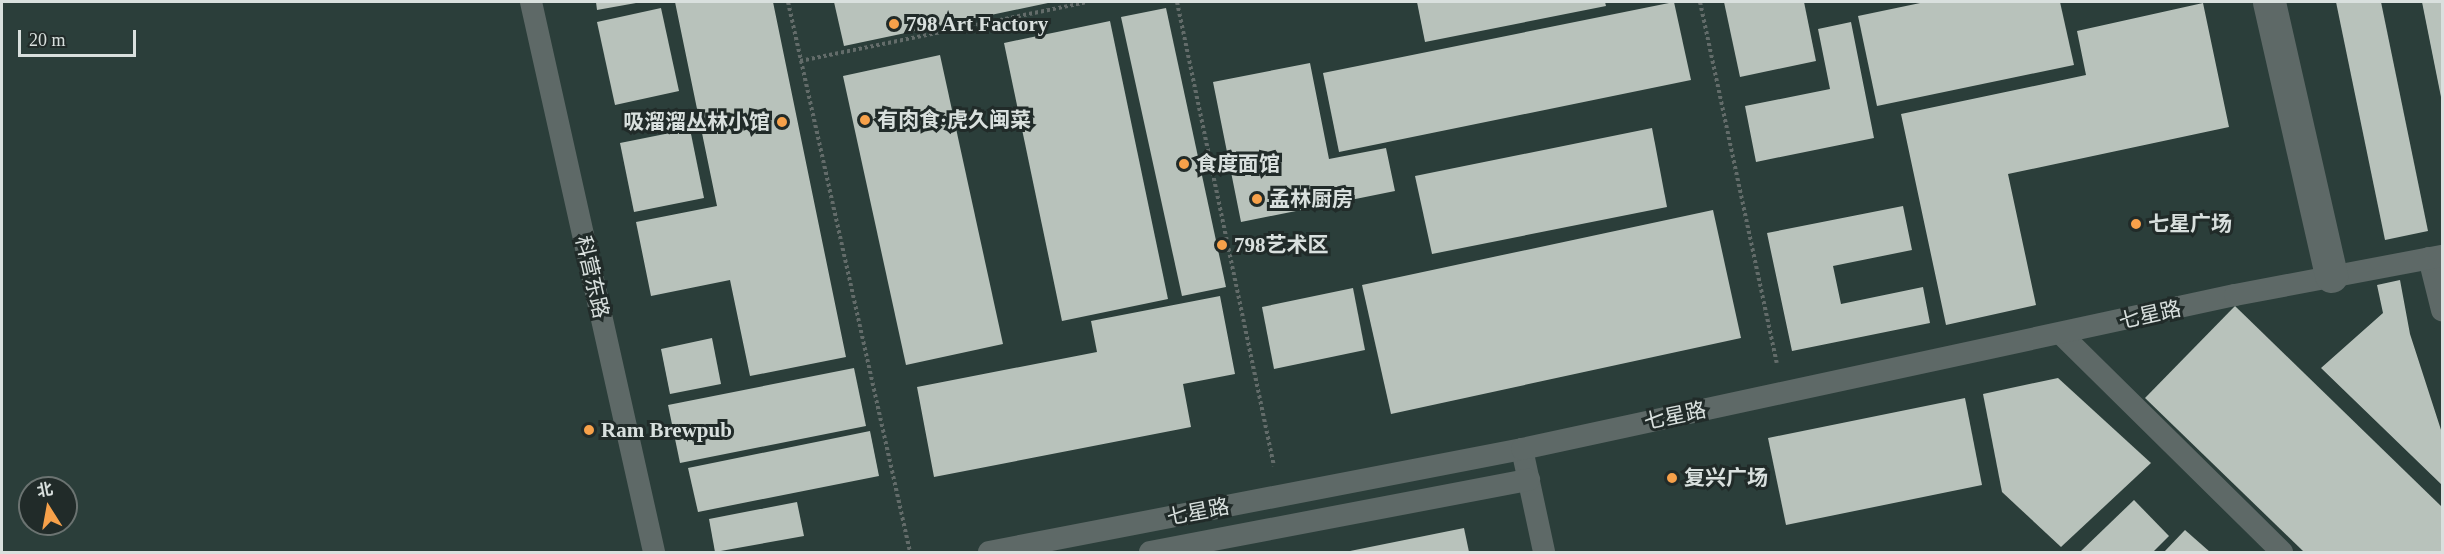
<!DOCTYPE html>
<html>
<head>
<meta charset="utf-8">
<style>
	body { margin:0 }
	#map { position:relative; width:2444px; height:554px; overflow:hidden; background:#2b3533; font-family:"Times New Roman","Noto Sans SC",serif }
	div>[style] { position:absolute }
	.built>* { inset:0; background:#2b3e3a }
	.building>* { inset:0; background:#b8c2bb }
	.path>* { height:4px; margin-top:-2px; transform-origin:0; background:repeating-linear-gradient(90deg,#636c6a 0 3px,transparent 0 6px) }
	.lane>* { height:22px; margin:-11px; padding:0 11px; transform-origin:11px; border-radius:11px; background:#5e6967 }
	.street>* { height:33px; margin:-16.5px; padding:0 16.5px; transform-origin:16.5px; border-radius:16.5px; background:#5e6967 }
	.dots>* { width:16px; height:16px; translate:-50% -50%; box-sizing:border-box; border:3px solid #212b29; border-radius:50% }
	span { translate:-50% -50%; white-space:nowrap; text-align:center; line-height:1.15; -webkit-text-stroke:6px #212b29; paint-order:stroke }
	.poi-label { font-size:21px; color:#d9e0de; font-weight:700 }
	.left { translate:0 -50%; text-align:left }
	.right { translate:-100% -50%; text-align:right }
	.street-label { font-size:21px; color:#d9e0de }
	.frame { position:absolute; inset:0; border:3px solid #d9e0de; pointer-events:none }
	.north { position:absolute; left:18px; top:476px; width:60px; height:60px; box-sizing:border-box; background:#212b29; border:2px solid #6b7371; border-radius:50%; rotate:349deg; font-size:16px; font-weight:700; line-height:24px; text-align:center; color:#d9e0de }
	.north::after { content:''; display:block; margin:auto; width:21px; height:27px; background:#f7a14a; clip-path:polygon(50% 0,100% 100%,50% 72%,0 100%) }
	.scale { position:absolute; left:18px; top:30px; width:118px; height:27px; box-sizing:border-box; border:3px solid #d9e0de; border-top:0; padding-left:8px; font-size:18px; line-height:21px; white-space:nowrap; color:#d9e0de; -webkit-text-stroke:4px #212b29; paint-order:stroke }
</style>
</head>
<body>
<div id="map">
	<div class="built">
		<i style="clip-path:polygon(evenodd,2px 2px,2442px 2px,2442px 552px,2px 552px,2px 2px,30px 488px,66px 488px,66px 524px,30px 524px,30px 488px)"></i>
	</div>
	<div class="building">
		<i style="clip-path:polygon(596px 2px,636px 2px,636px 3px,597px 10px)"></i>
		<i style="clip-path:polygon(675px 2px,773px 2px,846px 357px,750px 376px,730px 280px,651px 296px,636px 222px,717px 206px)"></i>
		<i style="clip-path:polygon(834px 2px,1048px 2px,1048px 3px,844px 46px)"></i>
		<i style="clip-path:polygon(1417px 2px,1605px 2px,1606px 6px,1425px 42px)"></i>
		<i style="clip-path:polygon(1674px 2px,1691px 80px,1339px 152px,1323px 73px)"></i>
		<i style="clip-path:polygon(1724px 2px,1804px 2px,1816px 61px,1740px 77px)"></i>
		<i style="clip-path:polygon(1925px 2px,2060px 2px,2074px 65px,1877px 106px,1858px 16px)"></i>
		<i style="clip-path:polygon(2336px 2px,2381px 2px,2428px 231px,2385px 240px)"></i>
		<i style="clip-path:polygon(2422px 2px,2442px 2px,2442px 97px,2441px 97px)"></i>
		<i style="clip-path:polygon(2203px 3px,2229px 127px,2008px 174px,2036px 305px,1946px 325px,1901px 114px,2086px 75px,2077px 31px)"></i>
		<i style="clip-path:polygon(661px 8px,679px 91px,615px 105px,597px 22px)"></i>
		<i style="clip-path:polygon(1166px 8px,1226px 287px,1182px 296px,1121px 17px)"></i>
		<i style="clip-path:polygon(1110px 21px,1168px 299px,1062px 321px,1004px 43px)"></i>
		<i style="clip-path:polygon(1851px 22px,1874px 138px,1756px 162px,1745px 106px,1830px 89px,1818px 29px)"></i>
		<i style="clip-path:polygon(940px 55px,1003px 344px,906px 365px,843px 76px)"></i>
		<i style="clip-path:polygon(1310px 63px,1329px 159px,1386px 148px,1395px 191px,1241px 222px,1213px 82px)"></i>
		<i style="clip-path:polygon(1652px 128px,1667px 207px,1432px 254px,1415px 176px)"></i>
		<i style="clip-path:polygon(690px 129px,704px 198px,634px 212px,620px 143px)"></i>
		<i style="clip-path:polygon(1903px 206px,1912px 250px,1833px 266px,1841px 304px,1923px 287px,1930px 323px,1792px 351px,1767px 233px)"></i>
		<i style="clip-path:polygon(1713px 210px,1741px 338px,1391px 414px,1362px 285px)"></i>
		<i style="clip-path:polygon(2400px 280px,2410px 334px,2442px 433px,2442px 485px,2321px 368px,2383px 313px,2377px 285px)"></i>
		<i style="clip-path:polygon(1353px 288px,1365px 350px,1274px 369px,1262px 307px)"></i>
		<i style="clip-path:polygon(1220px 296px,1235px 374px,1183px 384px,1191px 427px,934px 477px,917px 387px,1097px 352px,1091px 321px)"></i>
		<i style="clip-path:polygon(2235px 306px,2442px 507px,2442px 552px,2304px 552px,2145px 398px)"></i>
		<i style="clip-path:polygon(712px 338px,721px 384px,670px 394px,661px 349px)"></i>
		<i style="clip-path:polygon(854px 368px,866px 426px,680px 463px,668px 405px)"></i>
		<i style="clip-path:polygon(2058px 378px,2151px 463px,2061px 547px,2002px 492px,1983px 394px)"></i>
		<i style="clip-path:polygon(1965px 398px,1982px 485px,1786px 525px,1768px 438px)"></i>
		<i style="clip-path:polygon(870px 431px,879px 476px,698px 512px,688px 468px)"></i>
		<i style="clip-path:polygon(2134px 500px,2169px 536px,2153px 552px,2080px 552px)"></i>
		<i style="clip-path:polygon(797px 502px,804px 536px,715px 552px,709px 519px)"></i>
		<i style="clip-path:polygon(1464px 528px,1469px 552px,1350px 552px,1350px 551px)"></i>
		<i style="clip-path:polygon(2185px 530px,2210px 552px,2164px 552px)"></i>
	</div>
	<div class="path">
		<i style="left:788px;top:2px;width:563px;rotate:77.49deg"></i>
		<i style="left:1177px;top:2px;width:474px;rotate:78.2deg"></i>
		<i style="left:1700px;top:2px;width:369px;rotate:78deg"></i>
		<i style="left:800px;top:61px;width:293px;rotate:-11.6deg"></i>
	</div>
	<div class="lane">
		<i style="left:531px;top:2px;width:564px;rotate:77.39deg"></i>
		<i style="left:2429px;top:258px;width:54px;rotate:76deg"></i>
		<i style="left:2062px;top:335px;width:309px;rotate:44.6deg"></i>
		<i style="left:1522px;top:449px;width:105px;rotate:77.9deg"></i>
		<i style="left:989px;top:552px;width:543px;rotate:-10.94deg"></i>
		<i style="left:1522px;top:449px;width:729px;rotate:-12.19deg"></i>
		<i style="left:2235px;top:295px;width:211px;rotate:-10.7deg"></i>
		<i style="left:1150px;top:552px;width:386px;rotate:-10.8deg"></i>
	</div>
	<div class="street">
		<i style="left:2269px;top:2px;width:281px;rotate:77.2deg"></i>
	</div>
	<div class="dots">
		<i style="left:894px;top:24px;background:#f7a14a"></i>
		<i style="left:865px;top:120px;background:#f7a14a"></i>
		<i style="left:782px;top:122px;background:#f7a14a"></i>
		<i style="left:1184px;top:164px;background:#f7a14a"></i>
		<i style="left:1257px;top:199px;background:#f7a14a"></i>
		<i style="left:2136px;top:224px;background:#f7a14a"></i>
		<i style="left:1222px;top:245px;background:#f7a14a"></i>
		<i style="left:589px;top:430px;background:#f7a14a"></i>
		<i style="left:1672px;top:478px;background:#f7a14a"></i>
	</div>
	<div class="poi-label">
		<span class="left" style="left:906px;top:24px">798 Art Factory</span>
		<span class="left" style="left:877px;top:120px">有肉食·虎久闽菜</span>
		<span class="right" style="left:770px;top:122px">吸溜溜丛林小馆</span>
		<span class="left" style="left:1196px;top:164px">食度面馆</span>
		<span class="left" style="left:1269px;top:199px">孟林厨房</span>
		<span class="left" style="left:2148px;top:224px">七星广场</span>
		<span class="left" style="left:1234px;top:245px">798艺术区</span>
		<span class="left" style="left:601px;top:430px">Ram Brewpub</span>
		<span class="left" style="left:1684px;top:478px">复兴广场</span>
	</div>
	<div class="street-label">
		<span style="left:592px;top:277px;rotate:77deg">科营东路</span>
		<span style="left:2150px;top:315px;rotate:-13deg">七星路</span>
		<span style="left:1675px;top:416px;rotate:-12deg">七星路</span>
		<span style="left:1198px;top:512px;rotate:-11deg">七星路</span>
	</div>
	<div class="frame"></div>
	<div class="north">北</div>
	<div class="scale">20 m</div>
</div>
</body>
</html>
